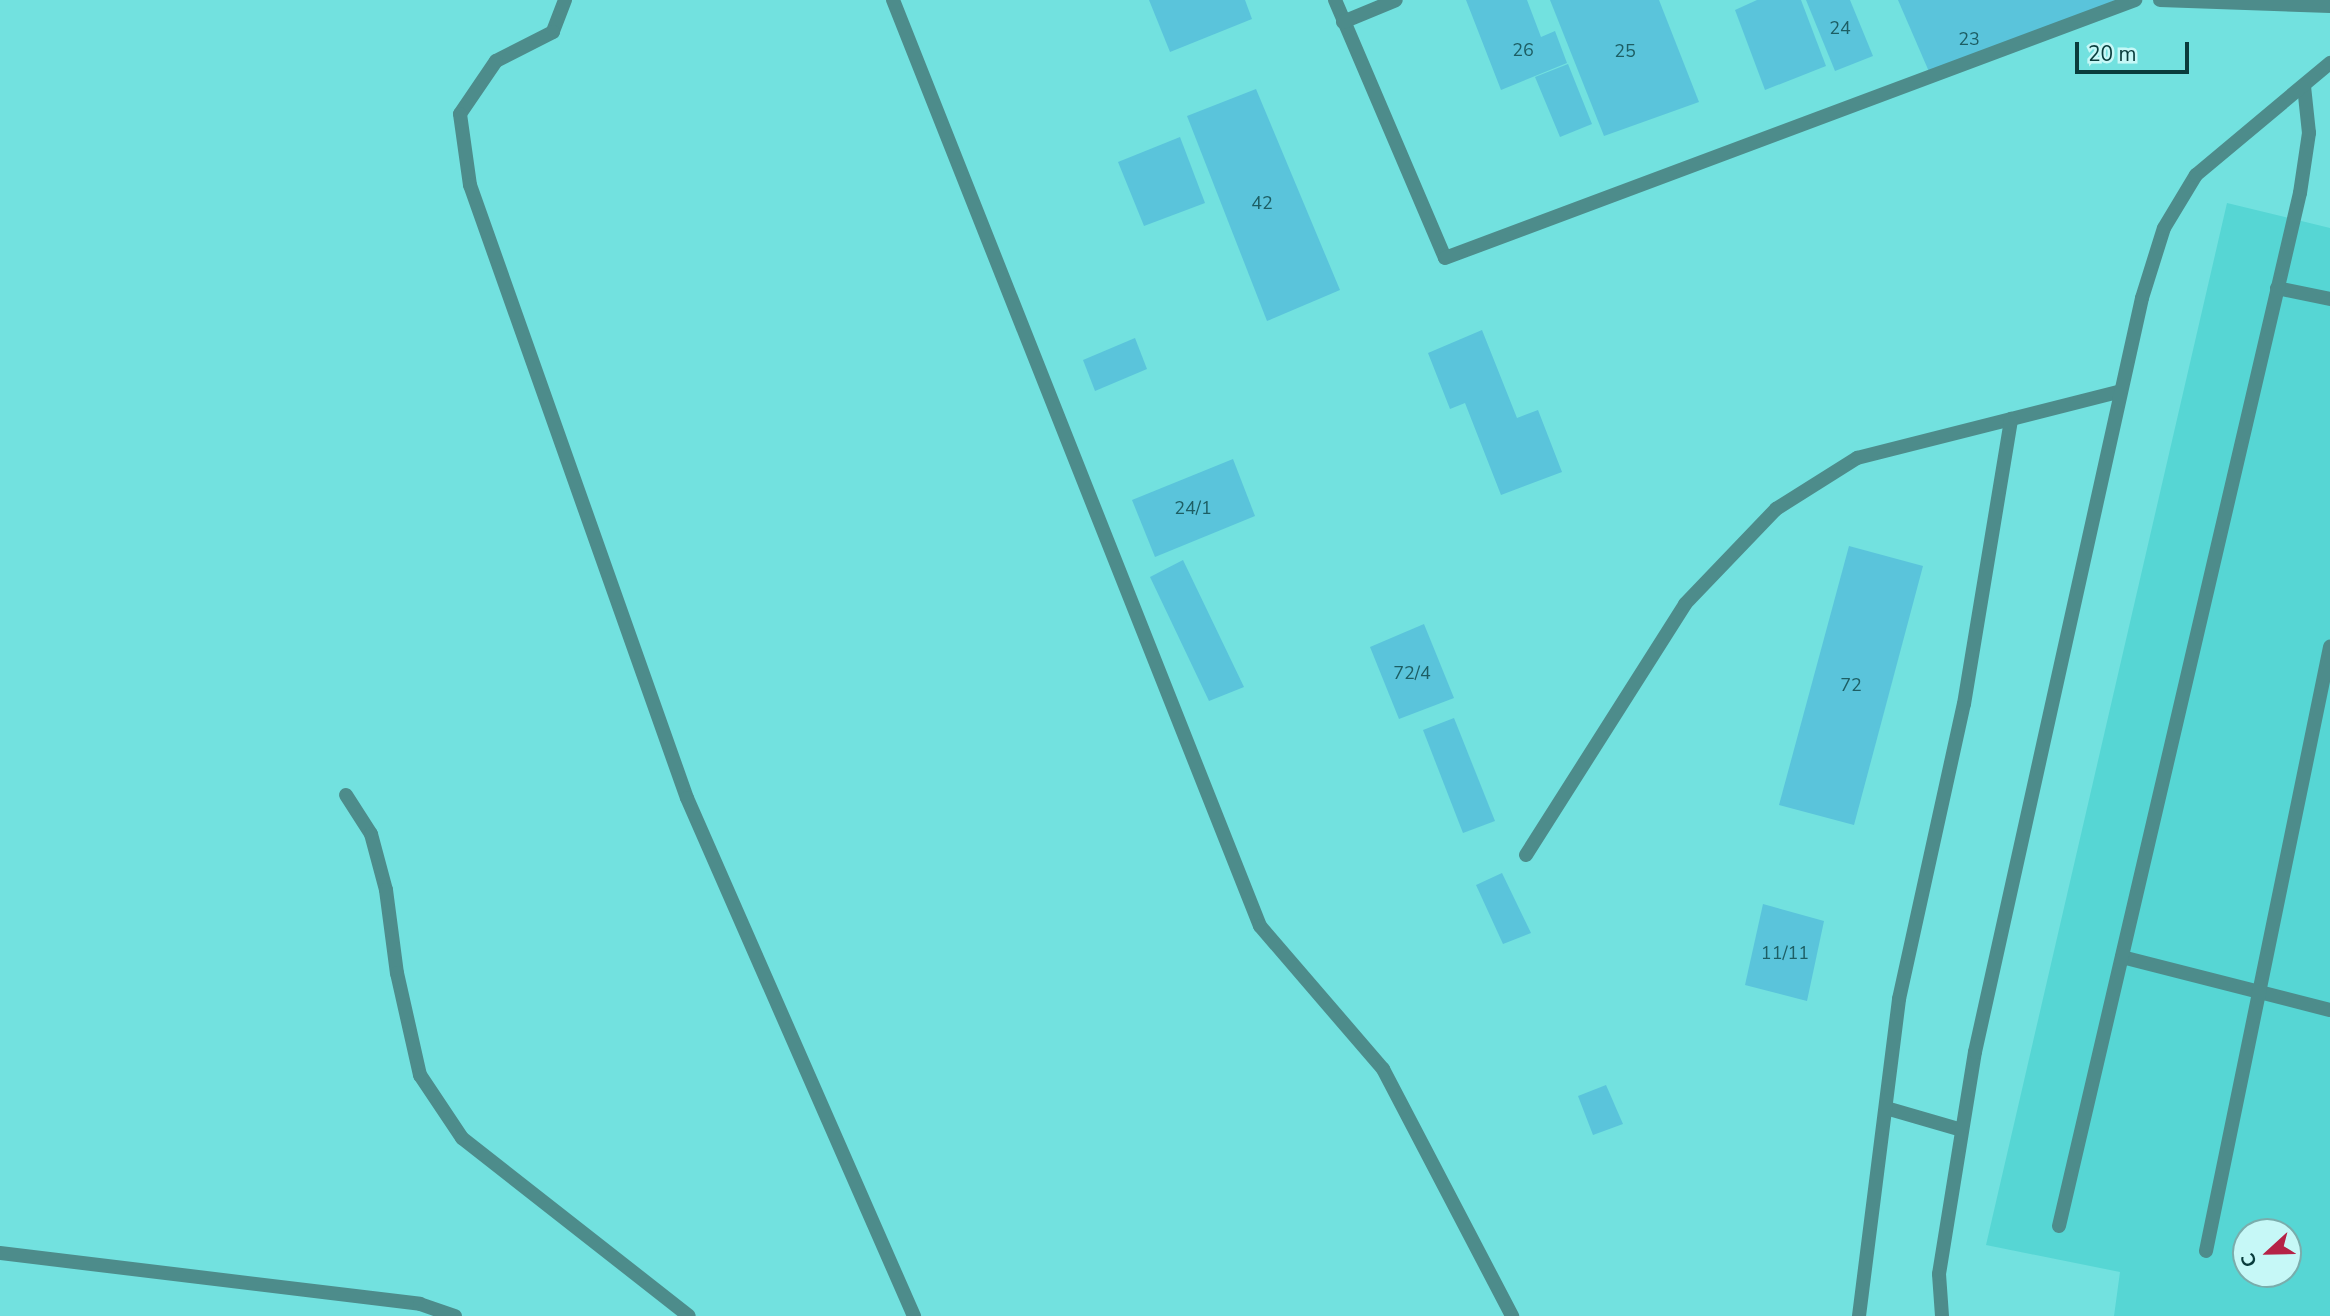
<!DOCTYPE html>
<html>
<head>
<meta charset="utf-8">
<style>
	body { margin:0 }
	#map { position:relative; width:2330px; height:1316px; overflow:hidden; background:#72e1df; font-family:"Nunito Sans",sans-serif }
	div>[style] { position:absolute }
	.built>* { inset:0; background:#56d6d4 }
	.building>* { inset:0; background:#5ac4db }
	.service>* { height:14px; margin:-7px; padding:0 7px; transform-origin:7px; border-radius:7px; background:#4d8c8b }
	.minor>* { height:14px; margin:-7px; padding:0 7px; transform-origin:7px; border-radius:7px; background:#4d8c8b }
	span { translate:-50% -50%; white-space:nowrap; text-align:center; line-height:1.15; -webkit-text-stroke:5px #c6f8f7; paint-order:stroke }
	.number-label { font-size:18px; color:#1d5e64 }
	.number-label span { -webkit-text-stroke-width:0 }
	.north { position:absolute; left:2232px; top:1218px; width:70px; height:70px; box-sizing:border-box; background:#c6f8f7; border:2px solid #7aadac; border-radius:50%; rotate:248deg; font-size:19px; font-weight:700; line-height:28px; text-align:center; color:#093c3c }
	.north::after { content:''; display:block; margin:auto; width:24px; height:32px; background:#b52346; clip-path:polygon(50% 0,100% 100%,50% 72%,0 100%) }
	.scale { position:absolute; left:2075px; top:42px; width:114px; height:32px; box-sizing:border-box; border:4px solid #093c3c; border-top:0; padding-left:9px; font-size:21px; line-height:24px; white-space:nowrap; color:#093c3c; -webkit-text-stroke:5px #c6f8f7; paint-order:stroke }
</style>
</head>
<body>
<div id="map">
	<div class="built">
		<i style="clip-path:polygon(evenodd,2227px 203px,2330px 228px,2330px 1316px,2114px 1316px,2120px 1272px,1986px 1245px,2227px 203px,2246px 1232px,2288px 1232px,2288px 1274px,2246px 1274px,2246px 1232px)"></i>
	</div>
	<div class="building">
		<i style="clip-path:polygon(1149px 0,1245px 0,1252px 19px,1170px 52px)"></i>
		<i style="clip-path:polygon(1466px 0,1527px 0,1541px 37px,1555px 31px,1567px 63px,1501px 90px)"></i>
		<i style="clip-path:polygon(1550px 0,1659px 0,1699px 102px,1604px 136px)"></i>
		<i style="clip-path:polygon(1757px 0,1801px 0,1826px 66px,1765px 90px,1735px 10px)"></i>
		<i style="clip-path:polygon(1806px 0,1850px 0,1873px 56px,1835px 71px)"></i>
		<i style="clip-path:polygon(1898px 0,2115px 0,2117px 5px,1930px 74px)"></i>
		<i style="clip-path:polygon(1568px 64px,1592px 124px,1560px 137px,1535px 77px)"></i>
		<i style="clip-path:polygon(1256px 89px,1340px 290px,1267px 321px,1187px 116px)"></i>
		<i style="clip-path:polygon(1180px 137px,1205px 203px,1144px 226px,1118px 162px)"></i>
		<i style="clip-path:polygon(1482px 330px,1517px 418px,1538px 410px,1562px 472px,1501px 495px,1465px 403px,1450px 409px,1428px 353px)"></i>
		<i style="clip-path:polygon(1135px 338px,1147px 369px,1095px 391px,1083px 360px)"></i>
		<i style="clip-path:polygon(1233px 459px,1255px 516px,1155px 557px,1132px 500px)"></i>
		<i style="clip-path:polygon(1849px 546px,1923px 566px,1854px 825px,1779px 805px)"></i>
		<i style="clip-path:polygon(1183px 560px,1244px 687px,1209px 701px,1150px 577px)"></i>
		<i style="clip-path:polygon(1424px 624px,1454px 698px,1399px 719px,1370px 647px)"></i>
		<i style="clip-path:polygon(1454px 718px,1495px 821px,1463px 833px,1423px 730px)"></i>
		<i style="clip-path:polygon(1502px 873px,1531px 933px,1503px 944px,1476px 885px)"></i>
		<i style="clip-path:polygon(1763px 904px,1824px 921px,1807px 1001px,1745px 985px)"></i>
		<i style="clip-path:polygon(1606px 1085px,1623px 1124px,1593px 1135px,1578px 1096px)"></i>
	</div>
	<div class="service">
		<i style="left:565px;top:0;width:34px;rotate:111deg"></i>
		<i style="left:553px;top:32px;width:64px;rotate:153deg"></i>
		<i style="left:496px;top:61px;width:64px;rotate:124.2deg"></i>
		<i style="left:460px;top:114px;width:72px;rotate:82deg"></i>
		<i style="left:470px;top:185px;width:650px;rotate:70.51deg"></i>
		<i style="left:687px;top:798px;width:566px;rotate:66.34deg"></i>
		<i style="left:893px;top:0;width:996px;rotate:68.38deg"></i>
		<i style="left:1260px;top:926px;width:189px;rotate:49.3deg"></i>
		<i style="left:1383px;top:1069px;width:279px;rotate:62.4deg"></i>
		<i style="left:2277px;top:288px;width:54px;rotate:11.7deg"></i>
		<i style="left:346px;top:795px;width:46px;rotate:57.3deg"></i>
		<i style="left:371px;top:834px;width:58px;rotate:75deg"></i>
		<i style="left:386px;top:890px;width:84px;rotate:82.5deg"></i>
		<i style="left:397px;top:973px;width:105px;rotate:77.3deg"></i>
		<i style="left:420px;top:1075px;width:76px;rotate:56.3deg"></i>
		<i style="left:462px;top:1138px;width:288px;rotate:38.1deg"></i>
		<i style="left:1526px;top:855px;width:297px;rotate:-57.6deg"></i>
		<i style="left:1685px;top:604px;width:132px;rotate:-46.2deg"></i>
		<i style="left:1776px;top:509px;width:96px;rotate:-32.2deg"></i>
		<i style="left:1857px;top:458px;width:272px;rotate:-14.2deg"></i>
		<i style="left:2122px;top:957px;width:215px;rotate:14.3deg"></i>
		<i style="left:1886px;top:1108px;width:79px;rotate:16.1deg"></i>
		<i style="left:2059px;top:1226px;width:1061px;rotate:-76.87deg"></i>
		<i style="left:2300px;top:193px;width:61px;rotate:-81.5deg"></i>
		<i style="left:2309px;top:133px;width:47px;rotate:-96.1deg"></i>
		<i style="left:2206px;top:1251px;width:617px;rotate:-78.4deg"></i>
		<i style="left:0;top:1253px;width:423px;rotate:6.9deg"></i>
		<i style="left:420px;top:1304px;width:37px;rotate:19deg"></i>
		<i style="left:1859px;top:1316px;width:320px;rotate:-82.8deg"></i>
		<i style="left:1899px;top:999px;width:302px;rotate:-77.6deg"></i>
		<i style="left:1964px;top:704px;width:289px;rotate:-80.6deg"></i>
	</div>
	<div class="minor">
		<i style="left:1335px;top:0;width:280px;rotate:66.9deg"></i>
		<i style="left:1445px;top:258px;width:737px;rotate:-20.5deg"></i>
		<i style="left:2160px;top:0;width:170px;rotate:2deg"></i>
		<i style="left:1343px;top:22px;width:57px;rotate:-22.5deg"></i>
		<i style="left:1942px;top:1316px;width:42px;rotate:-94.1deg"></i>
		<i style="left:1939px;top:1274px;width:225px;rotate:-80.8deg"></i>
		<i style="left:1975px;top:1052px;width:772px;rotate:-77.51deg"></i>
		<i style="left:2142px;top:298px;width:73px;rotate:-72.6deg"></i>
		<i style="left:2164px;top:228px;width:62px;rotate:-58.9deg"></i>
		<i style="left:2196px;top:175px;width:175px;rotate:-39.9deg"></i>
	</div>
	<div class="number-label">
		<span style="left:1840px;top:28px">24</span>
		<span style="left:1969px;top:39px">23</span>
		<span style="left:1523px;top:50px">26</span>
		<span style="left:1625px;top:51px">25</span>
		<span style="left:1262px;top:203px">42</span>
		<span style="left:1193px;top:508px">24/1</span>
		<span style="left:1412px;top:673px">72/4</span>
		<span style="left:1851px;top:685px">72</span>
		<span style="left:1785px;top:953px">11/11</span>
	</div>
	<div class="north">С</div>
	<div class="scale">20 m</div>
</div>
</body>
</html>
